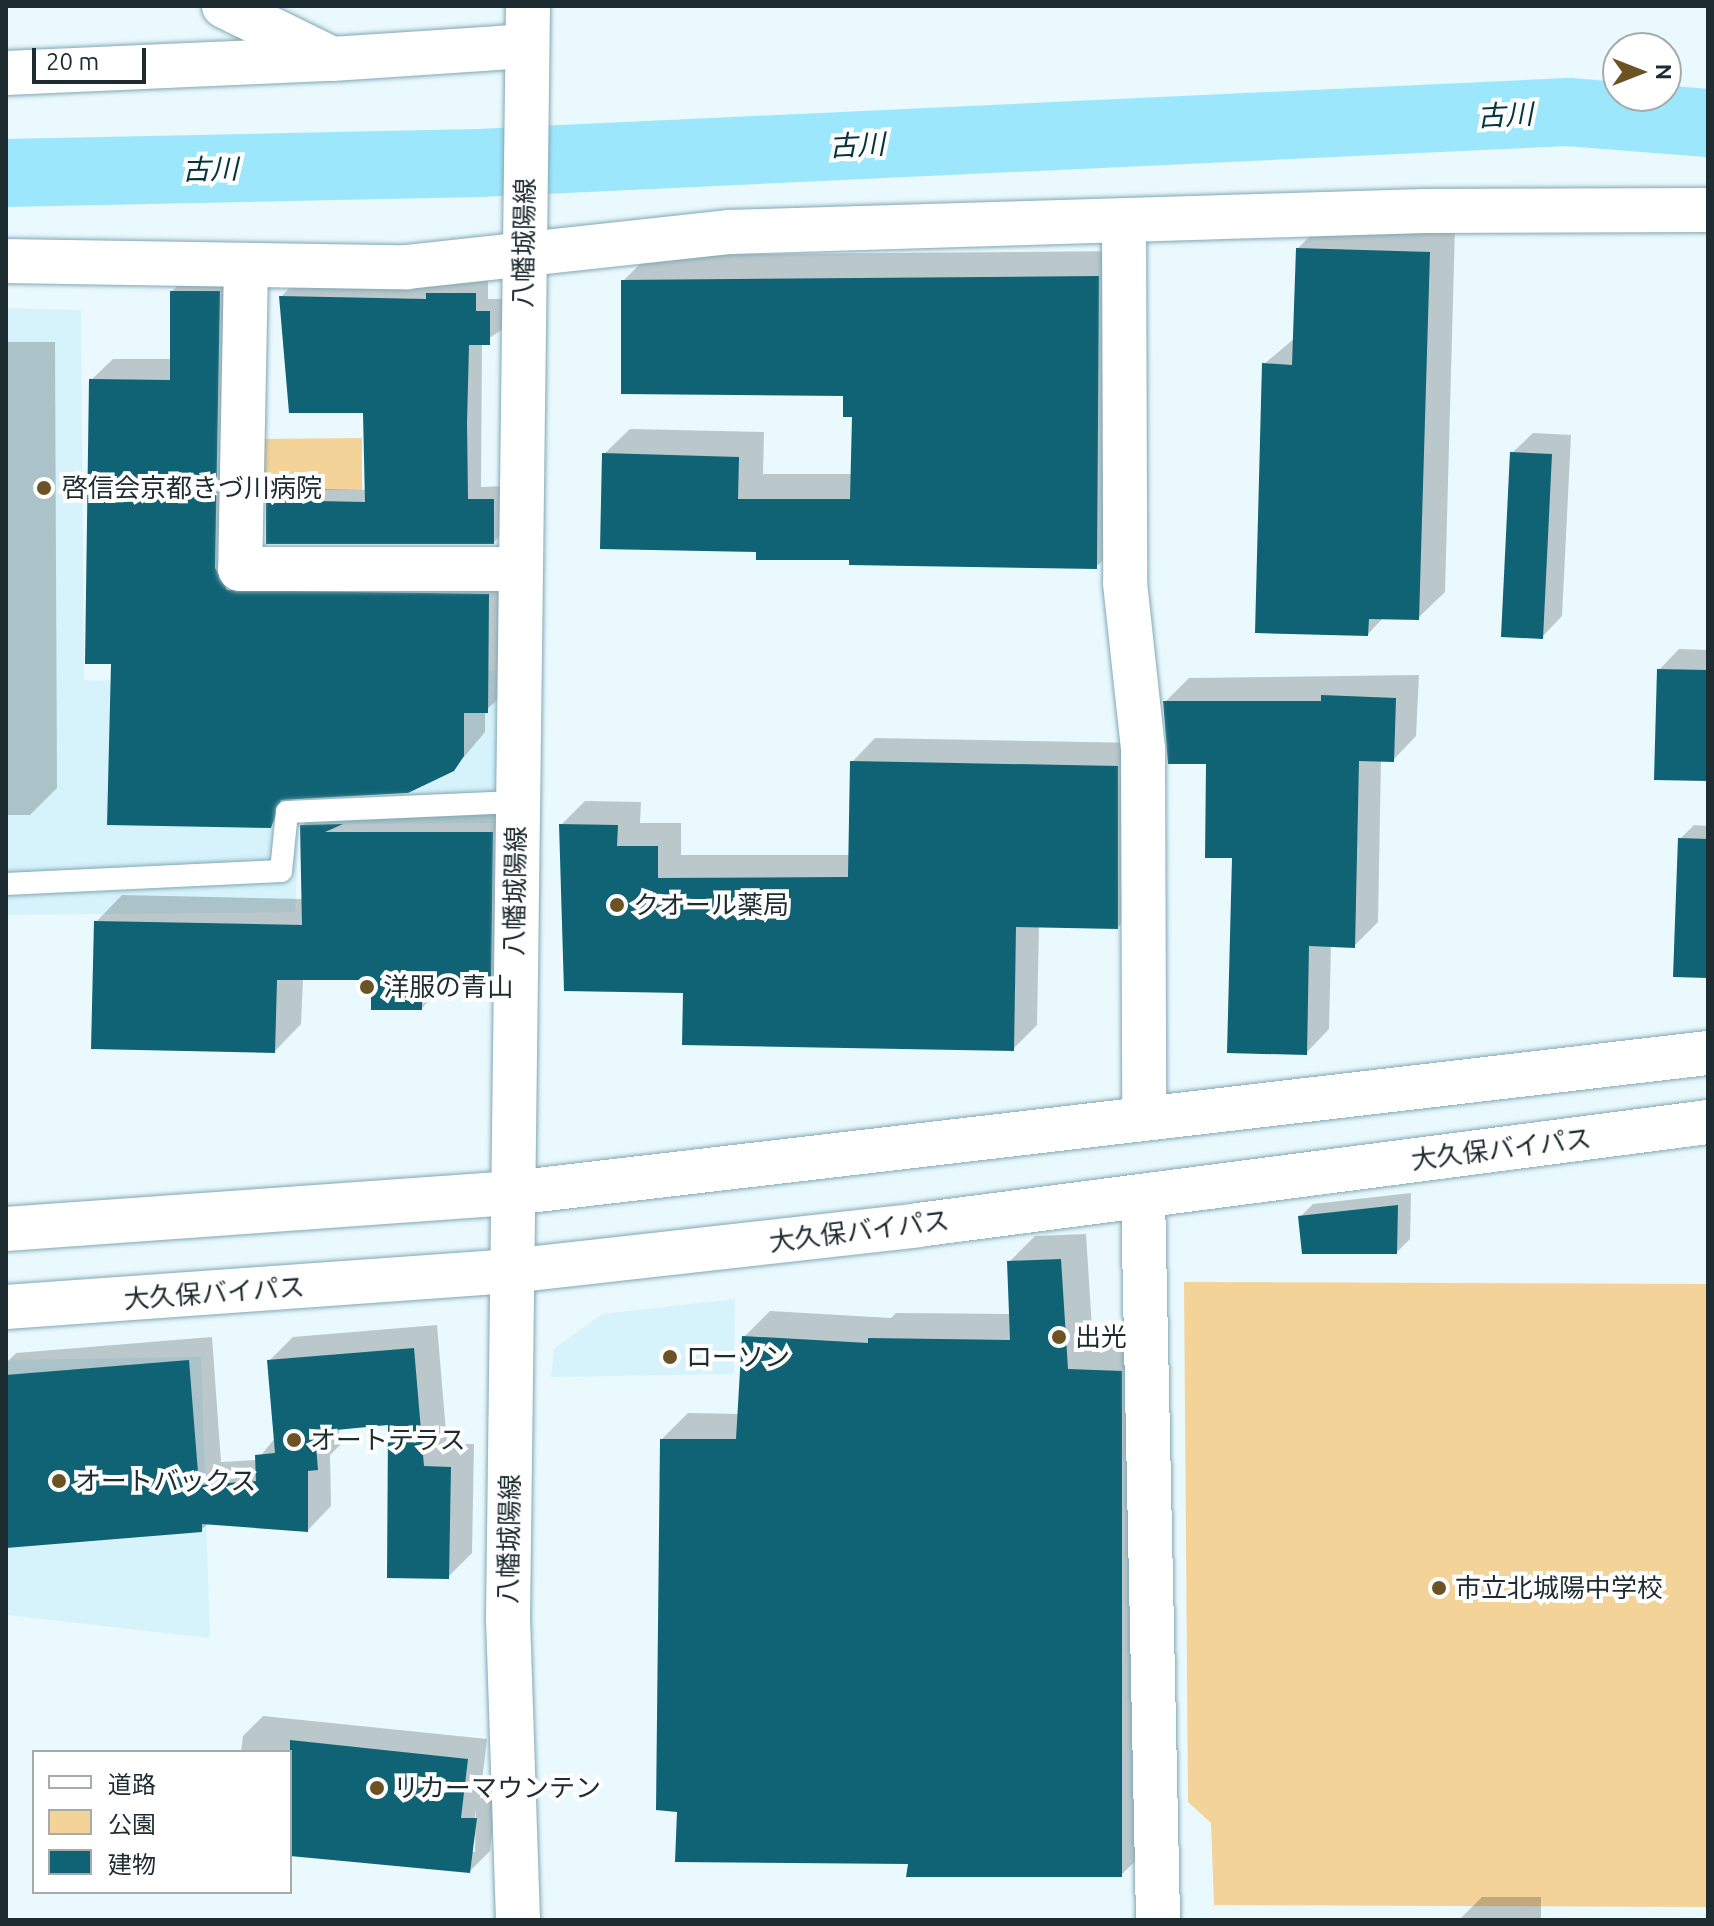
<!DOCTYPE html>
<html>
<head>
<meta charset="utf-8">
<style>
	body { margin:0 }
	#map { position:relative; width:1714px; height:1926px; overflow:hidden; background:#e9f9fe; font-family:Ubuntu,"Noto Sans JP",sans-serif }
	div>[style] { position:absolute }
	.built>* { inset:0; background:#d6f3fc }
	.green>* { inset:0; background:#f4d398 }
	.shadow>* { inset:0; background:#0003 }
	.river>* { height:68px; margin:-34px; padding:0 34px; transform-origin:34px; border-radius:34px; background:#9de7fc }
	.building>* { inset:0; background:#106375 }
	.roads { filter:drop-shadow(0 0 2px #82a8b3) drop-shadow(0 0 2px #82a8b3) }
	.service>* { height:22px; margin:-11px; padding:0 11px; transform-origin:11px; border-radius:11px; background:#fff }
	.minor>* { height:44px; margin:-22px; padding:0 22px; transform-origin:22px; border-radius:22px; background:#fff }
	.secondary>* { height:44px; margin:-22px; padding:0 22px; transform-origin:22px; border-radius:22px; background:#fff }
	.trunk>* { height:44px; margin:-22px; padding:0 22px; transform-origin:22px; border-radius:22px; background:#fff }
	.dots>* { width:22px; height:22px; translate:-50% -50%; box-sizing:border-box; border:4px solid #fff; border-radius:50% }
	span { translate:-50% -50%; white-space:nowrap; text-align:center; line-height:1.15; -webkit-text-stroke:8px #fff; paint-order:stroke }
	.street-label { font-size:26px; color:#1d2c30 }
	.poi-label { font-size:26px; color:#1d2c30 }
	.left { translate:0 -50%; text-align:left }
	.water-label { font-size:28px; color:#04343f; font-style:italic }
	.frame { position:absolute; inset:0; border:8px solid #1d2c30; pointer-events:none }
	.legend { position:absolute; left:32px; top:1750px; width:260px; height:144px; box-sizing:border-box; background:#fff; border:2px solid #a5abac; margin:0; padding:10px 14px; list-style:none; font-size:24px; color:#1d2c30 }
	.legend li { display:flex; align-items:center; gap:16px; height:40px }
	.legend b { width:40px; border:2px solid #a5abac }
	.north { position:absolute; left:1602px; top:32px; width:80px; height:80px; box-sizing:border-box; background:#fff; border:2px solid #a5abac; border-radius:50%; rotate:90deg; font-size:22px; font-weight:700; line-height:32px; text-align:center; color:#1d2c30 }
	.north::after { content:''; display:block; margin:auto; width:28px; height:36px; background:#6c5324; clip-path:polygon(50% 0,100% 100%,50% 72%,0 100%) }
	.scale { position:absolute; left:32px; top:48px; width:114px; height:36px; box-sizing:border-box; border:4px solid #1d2c30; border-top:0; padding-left:10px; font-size:24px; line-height:28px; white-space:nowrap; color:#1d2c30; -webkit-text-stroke:6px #fff; paint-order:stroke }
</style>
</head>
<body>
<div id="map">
	<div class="built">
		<i style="clip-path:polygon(6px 308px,81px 310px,84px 680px,301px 685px,302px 666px,496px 671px,497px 823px,299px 824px,295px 912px,6px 915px)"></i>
		<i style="clip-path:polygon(735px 1299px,734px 1374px,551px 1377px,554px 1349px,602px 1314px)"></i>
		<i style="clip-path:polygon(201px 1357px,210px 1638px,6px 1615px,6px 1360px)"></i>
	</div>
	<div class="green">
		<i style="clip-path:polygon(362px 438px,362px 490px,256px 490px,256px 439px)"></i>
		<i style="clip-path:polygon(1184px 1282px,1708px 1284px,1708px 1907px,1214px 1905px,1211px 1823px,1188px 1802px)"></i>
	</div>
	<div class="shadow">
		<i style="clip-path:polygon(1325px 222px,1455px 226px,1445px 592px,1418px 618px,1384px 617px,1368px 634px,1264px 364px,1295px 338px,1298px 248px)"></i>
		<i style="clip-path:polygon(1124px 251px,1122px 542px,1096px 567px,758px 550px,604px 454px,630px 429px,764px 432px,763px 474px,853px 474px,854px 415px,845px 394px,623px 281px,649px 255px)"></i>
		<i style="clip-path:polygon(193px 270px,241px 270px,236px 546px,510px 573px,508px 690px,485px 711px,485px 732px,453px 770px,295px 797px,270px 826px,113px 662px,91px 380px,113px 359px,172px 359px,172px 291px)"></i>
		<i style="clip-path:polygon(442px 280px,488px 280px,488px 299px,503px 299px,503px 329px,482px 343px,481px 487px,506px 486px,507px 529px,494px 542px,268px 501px,282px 488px,367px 490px,365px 411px,281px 297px,294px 283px,436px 286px)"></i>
		<i style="clip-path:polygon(6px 342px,55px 342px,57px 788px,30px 815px,6px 815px)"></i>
		<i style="clip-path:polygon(1533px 433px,1571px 435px,1562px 616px,1542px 637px,1512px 453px)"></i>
		<i style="clip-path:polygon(1679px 649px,1708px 650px,1708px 779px,1659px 670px)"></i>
		<i style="clip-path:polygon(1419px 675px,1416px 736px,1393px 760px,1381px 759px,1378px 922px,1354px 946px,1331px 945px,1329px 1029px,1306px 1053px,1234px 856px,1208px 763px,1165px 702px,1189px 678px)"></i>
		<i style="clip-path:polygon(875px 738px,1141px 743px,1141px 903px,1118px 927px,1039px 925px,1037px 1025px,1014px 1048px,685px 992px,561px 825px,585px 801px,641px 802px,640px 823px,681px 823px,681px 855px,850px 855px,852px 762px)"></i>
		<i style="clip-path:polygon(328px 800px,518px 806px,517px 951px,490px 978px,448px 978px,422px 1008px,373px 978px,303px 978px,301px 1024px,275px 1051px,96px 922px,122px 895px,303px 899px,302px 826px)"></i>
		<i style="clip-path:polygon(1694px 825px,1708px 826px,1708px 976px,1680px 839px)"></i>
		<i style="clip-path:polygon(1411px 1193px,1410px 1239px,1397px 1252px,1300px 1217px,1313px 1204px)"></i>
		<i style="clip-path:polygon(1086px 1234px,1093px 1344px,1147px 1346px,1147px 1850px,1121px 1875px,910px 1862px,679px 1810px,662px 1439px,688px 1413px,740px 1414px,744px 1337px,770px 1311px,891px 1318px,896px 1313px,1011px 1314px,1009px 1262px,1035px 1236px)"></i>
		<i style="clip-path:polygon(437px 1325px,447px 1444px,474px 1444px,472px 1553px,448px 1577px,390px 1423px,339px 1428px,340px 1445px,330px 1455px,331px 1506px,308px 1530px,209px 1523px,201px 1530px,6px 1546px,6px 1363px,16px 1353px,212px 1337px,221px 1462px,257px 1460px,276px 1437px,269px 1361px,293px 1337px)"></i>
		<i style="clip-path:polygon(evenodd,263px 1716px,487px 1739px,480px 1798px,496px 1798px,490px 1851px,470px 1871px,290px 1854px,290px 1752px,241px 1752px,243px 1736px,263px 1716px,476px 1808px,475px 1852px,471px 1852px,476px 1808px)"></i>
		<i style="clip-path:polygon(1482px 1897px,1541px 1897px,1541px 1920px,1459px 1920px)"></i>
	</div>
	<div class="river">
		<i style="left:6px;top:173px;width:473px;rotate:-1.2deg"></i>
		<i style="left:479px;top:163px;width:1090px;rotate:-2.68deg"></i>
		<i style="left:1568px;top:112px;width:140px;rotate:4.5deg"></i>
	</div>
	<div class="building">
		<i style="clip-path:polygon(1296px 248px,1430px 252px,1419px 620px,1369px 619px,1368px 636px,1255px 633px,1262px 363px,1292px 365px)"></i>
		<i style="clip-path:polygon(1099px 276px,1097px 569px,849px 565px,849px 560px,756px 560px,756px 552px,600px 549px,602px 453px,739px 457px,738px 499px,850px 499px,852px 417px,843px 417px,843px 396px,621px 394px,621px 280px)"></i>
		<i style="clip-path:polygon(170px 291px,220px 291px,215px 568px,227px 590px,489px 594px,488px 713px,464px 713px,464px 756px,454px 771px,408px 793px,281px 800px,271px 828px,107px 825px,111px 664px,85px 664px,89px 379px,170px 380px)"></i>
		<i style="clip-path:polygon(426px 293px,476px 293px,476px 311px,490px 311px,490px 345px,469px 345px,467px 423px,468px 499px,494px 499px,494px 544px,266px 544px,266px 500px,365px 502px,363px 413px,289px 413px,279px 296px,426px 299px)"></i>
		<i style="clip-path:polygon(1510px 452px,1552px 454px,1543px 639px,1501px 637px)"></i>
		<i style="clip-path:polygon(1657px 669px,1708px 670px,1708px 781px,1654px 780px)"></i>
		<i style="clip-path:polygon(1321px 695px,1396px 698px,1394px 762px,1359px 761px,1355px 948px,1309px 946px,1307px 1055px,1227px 1053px,1232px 858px,1205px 858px,1206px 764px,1168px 764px,1163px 701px,1321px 701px)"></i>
		<i style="clip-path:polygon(850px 761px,1118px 766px,1118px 929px,1016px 927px,1014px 1051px,682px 1045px,683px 993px,564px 991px,559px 824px,618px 825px,617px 846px,658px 846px,658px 878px,848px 877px)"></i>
		<i style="clip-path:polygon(343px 824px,325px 832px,493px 832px,491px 980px,422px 980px,422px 1010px,371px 1010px,371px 980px,277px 980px,275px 1053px,91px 1049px,94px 921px,302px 925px,300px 825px)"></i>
		<i style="clip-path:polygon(1678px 838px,1708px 839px,1708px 978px,1673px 977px)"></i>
		<i style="clip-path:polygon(1398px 1205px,1397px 1254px,1302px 1254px,1298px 1216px)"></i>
		<i style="clip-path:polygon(1061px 1259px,1068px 1369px,1122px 1371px,1122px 1877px,906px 1877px,908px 1864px,675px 1862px,677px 1812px,656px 1810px,660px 1439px,736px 1439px,742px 1336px,868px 1343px,868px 1338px,1010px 1340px,1007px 1261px)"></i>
		<i style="clip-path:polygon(414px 1348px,424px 1466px,451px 1467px,449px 1579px,387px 1578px,388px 1425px,315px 1432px,318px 1470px,308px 1471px,308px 1532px,202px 1524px,202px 1532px,6px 1548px,6px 1375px,189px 1360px,199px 1485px,256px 1481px,255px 1455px,275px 1453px,267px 1360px)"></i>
		<i style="clip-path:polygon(290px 1740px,468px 1759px,461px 1818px,477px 1818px,470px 1873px,290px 1856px)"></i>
	</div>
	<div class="roads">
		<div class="service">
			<i style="left:6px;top:884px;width:275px;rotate:-2.7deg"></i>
			<i style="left:281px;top:871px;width:59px;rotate:-84.2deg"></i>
			<i style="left:287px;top:812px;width:229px;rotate:-2.5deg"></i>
		</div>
		<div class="minor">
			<i style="left:224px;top:6px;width:120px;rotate:26.1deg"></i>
			<i style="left:332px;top:59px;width:195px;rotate:-3.8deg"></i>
			<i style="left:6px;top:73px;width:326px;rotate:-2.5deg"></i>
			<i style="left:1124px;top:223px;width:360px;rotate:89.8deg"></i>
			<i style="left:1125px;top:583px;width:167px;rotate:83.8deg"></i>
			<i style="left:1143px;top:749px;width:369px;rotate:89.8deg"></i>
			<i style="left:6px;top:261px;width:401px;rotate:0.9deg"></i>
			<i style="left:407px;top:267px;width:324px;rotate:-6.2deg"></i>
			<i style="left:729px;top:232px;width:696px;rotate:-1.73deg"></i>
			<i style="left:1425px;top:211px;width:283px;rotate:-0.2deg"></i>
			<i style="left:246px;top:265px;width:304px;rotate:91.1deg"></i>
			<i style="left:240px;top:569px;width:278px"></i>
			<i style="left:1143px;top:1196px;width:724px;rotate:88.81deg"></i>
		</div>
		<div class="secondary">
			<i style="left:518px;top:1920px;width:301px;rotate:-91.9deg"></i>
			<i style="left:508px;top:1619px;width:1613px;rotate:-89.29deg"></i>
		</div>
		<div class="trunk">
			<i style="left:6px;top:1229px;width:507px;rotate:-4.07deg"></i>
			<i style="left:512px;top:1193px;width:1204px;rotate:-6.68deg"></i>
			<i style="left:6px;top:1307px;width:506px;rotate:-4.08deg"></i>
			<i style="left:511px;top:1271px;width:410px;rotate:-6.4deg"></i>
			<i style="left:918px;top:1225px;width:797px;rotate:-7.43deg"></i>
		</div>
	</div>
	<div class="dots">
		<i style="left:44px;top:488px;background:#6c5324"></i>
		<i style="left:617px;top:905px;background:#6c5324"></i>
		<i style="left:367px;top:987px;background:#6c5324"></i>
		<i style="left:1059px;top:1337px;background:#6c5324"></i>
		<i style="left:670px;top:1357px;background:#6c5324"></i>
		<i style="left:294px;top:1440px;background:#6c5324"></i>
		<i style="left:59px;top:1481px;background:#6c5324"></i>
		<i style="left:1439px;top:1588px;background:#6c5324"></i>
		<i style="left:377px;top:1788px;background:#6c5324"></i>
	</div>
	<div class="street-label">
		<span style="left:524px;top:243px;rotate:-89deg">八幡城陽線</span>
		<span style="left:515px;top:891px;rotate:-89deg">八幡城陽線</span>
		<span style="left:1501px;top:1149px;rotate:-7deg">大久保バイパス</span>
		<span style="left:859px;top:1231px;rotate:-7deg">大久保バイパス</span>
		<span style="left:214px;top:1293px;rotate:-4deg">大久保バイパス</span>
		<span style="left:509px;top:1539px;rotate:-89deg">八幡城陽線</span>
	</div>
	<div class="poi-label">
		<span class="left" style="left:62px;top:488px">啓信会京都きづ川病院</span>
		<span class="left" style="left:633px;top:905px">クオール薬局</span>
		<span class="left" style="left:383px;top:987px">洋服の青山</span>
		<span class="left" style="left:1075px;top:1337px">出光</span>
		<span class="left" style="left:686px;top:1357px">ローソン</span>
		<span class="left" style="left:310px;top:1440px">オートテラス</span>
		<span class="left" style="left:75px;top:1481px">オートバックス</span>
		<span class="left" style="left:1455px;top:1588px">市立北城陽中学校</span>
		<span class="left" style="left:393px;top:1788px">リカーマウンテン</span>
	</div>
	<div class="water-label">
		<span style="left:1505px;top:115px;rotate:-3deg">古川</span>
		<span style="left:857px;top:145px;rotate:-3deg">古川</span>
		<span style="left:210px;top:169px;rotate:-1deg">古川</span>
	</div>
	<div class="frame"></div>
	<ul class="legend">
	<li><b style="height:10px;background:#fff"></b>道路</li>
	<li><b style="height:22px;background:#f4d398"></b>公園</li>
	<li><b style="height:22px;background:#106375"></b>建物</li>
	</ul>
	<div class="north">N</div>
	<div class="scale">20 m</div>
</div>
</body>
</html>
